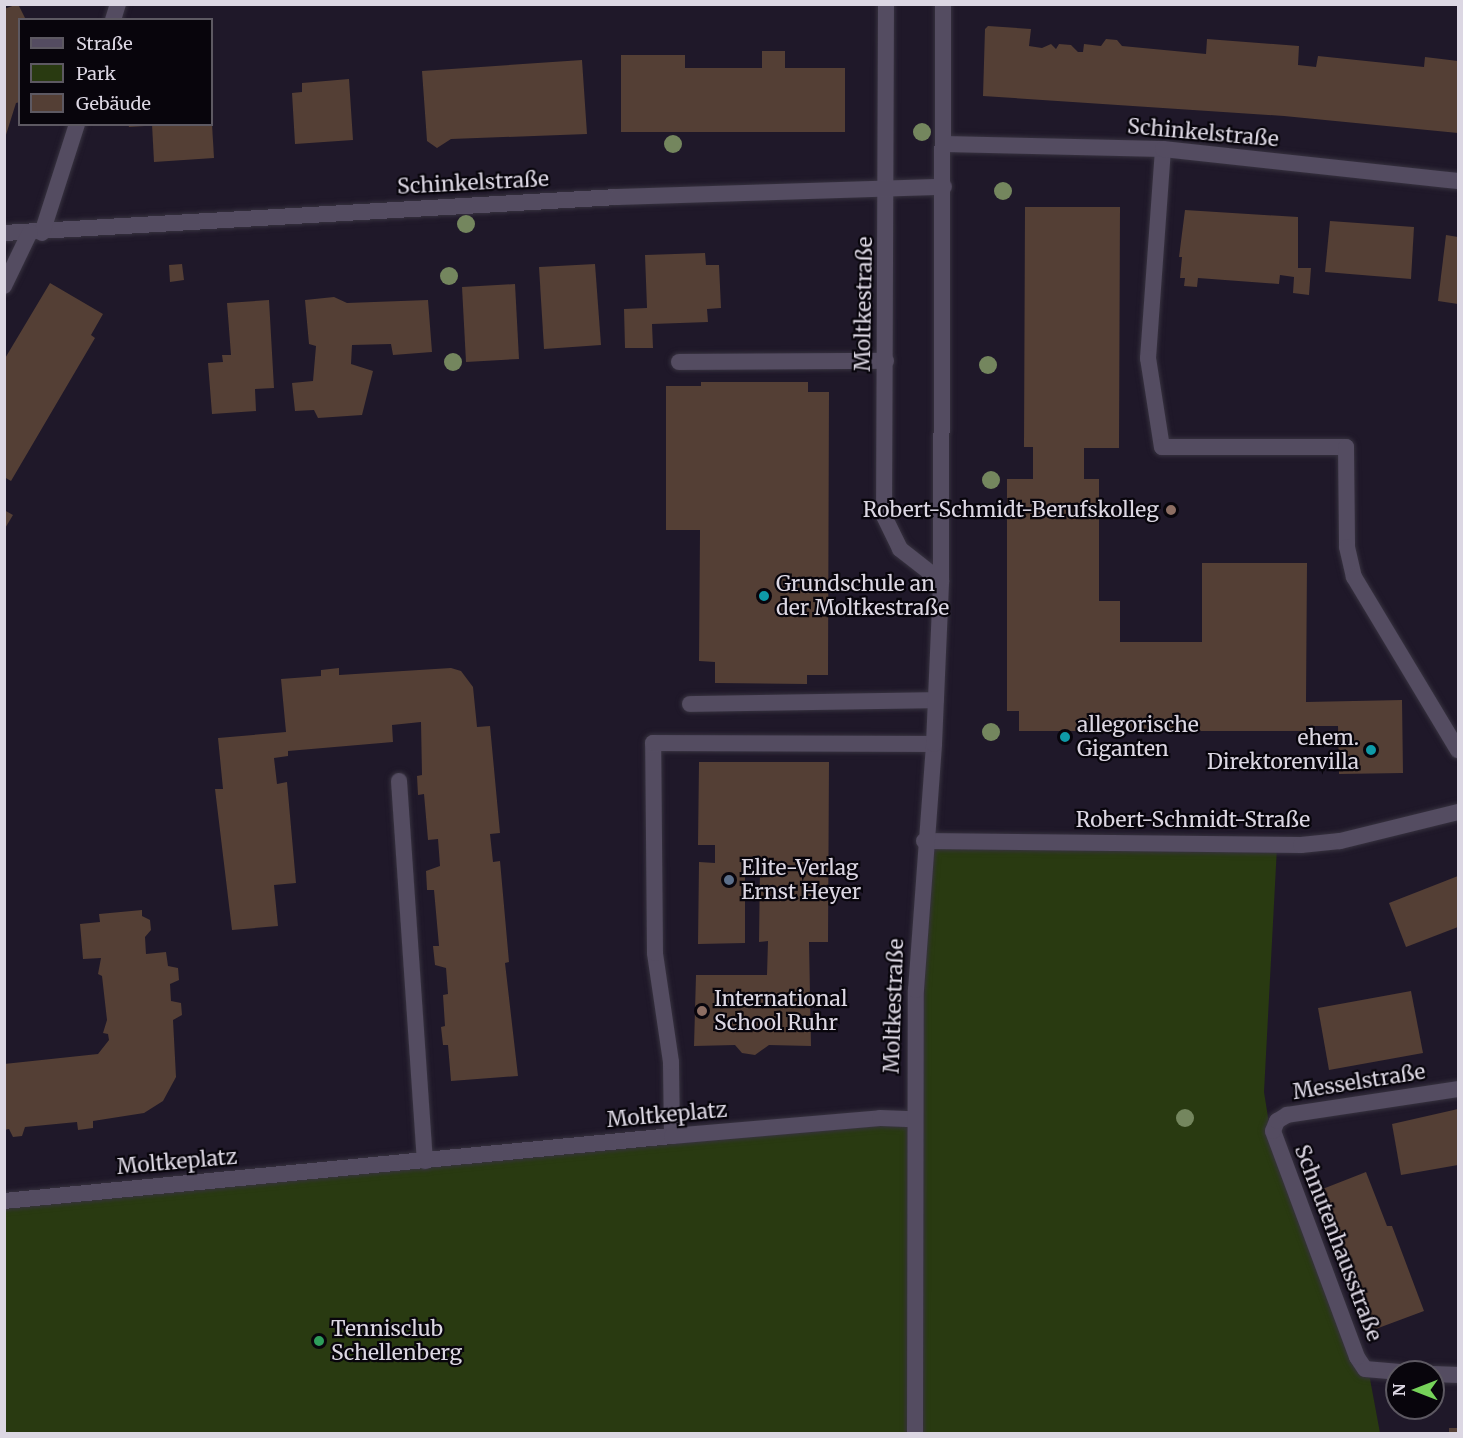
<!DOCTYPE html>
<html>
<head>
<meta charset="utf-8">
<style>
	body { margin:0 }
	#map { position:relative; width:1463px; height:1438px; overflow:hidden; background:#1f1829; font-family:Merriweather,serif }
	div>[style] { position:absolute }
	.green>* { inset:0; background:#293a11 }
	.building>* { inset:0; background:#543f35 }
	.roads { filter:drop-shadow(0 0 2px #37323f) drop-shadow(0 0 2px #37323f) }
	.service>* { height:16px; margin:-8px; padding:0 8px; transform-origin:8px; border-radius:8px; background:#544c61 }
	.minor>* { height:16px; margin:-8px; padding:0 8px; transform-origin:8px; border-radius:8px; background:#544c61 }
	.tertiary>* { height:16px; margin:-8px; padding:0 8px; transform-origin:8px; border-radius:8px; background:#544c61 }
	.trees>* { width:18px; height:18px; margin:-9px; border-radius:50%; background:#74865e }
	.dots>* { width:16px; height:16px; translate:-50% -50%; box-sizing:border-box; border:3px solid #08050c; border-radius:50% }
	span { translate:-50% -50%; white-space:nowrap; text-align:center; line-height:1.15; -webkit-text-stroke:4.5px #08050c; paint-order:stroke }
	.street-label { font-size:21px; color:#dcd7e3 }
	.poi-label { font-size:21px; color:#dcd7e3 }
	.right { translate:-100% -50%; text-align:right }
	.left { translate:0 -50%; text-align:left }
	.frame { position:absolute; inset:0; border:6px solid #dcd7e3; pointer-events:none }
	.legend { position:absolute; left:18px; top:18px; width:195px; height:108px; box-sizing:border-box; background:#08050c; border:2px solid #5d5962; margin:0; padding:8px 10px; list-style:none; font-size:18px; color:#dcd7e3 }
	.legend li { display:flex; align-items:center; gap:12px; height:30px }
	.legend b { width:30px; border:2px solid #5d5962 }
	.north { position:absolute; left:1385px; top:1360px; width:60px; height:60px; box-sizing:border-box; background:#08050c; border:2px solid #5d5962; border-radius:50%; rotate:270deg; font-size:16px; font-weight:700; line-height:24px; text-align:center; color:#dcd7e3 }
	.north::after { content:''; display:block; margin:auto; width:21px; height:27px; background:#76d25a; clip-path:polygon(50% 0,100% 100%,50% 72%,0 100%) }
</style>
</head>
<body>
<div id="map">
	<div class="green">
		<i style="clip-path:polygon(927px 844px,1277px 847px,1264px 1092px,1271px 1136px,1370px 1379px,1380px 1433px,916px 1434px)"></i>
		<i style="clip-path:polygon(879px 1120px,912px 1120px,914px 1433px,5px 1433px,4px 1208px,671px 1144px)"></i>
	</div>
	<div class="building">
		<i style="clip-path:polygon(18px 4px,26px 20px,20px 20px,20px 102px,16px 103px,5px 138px,5px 154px,4px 9px)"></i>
		<i style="clip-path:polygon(988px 26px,1031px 29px,1029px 46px,1042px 48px,1051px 44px,1056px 49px,1059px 44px,1071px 45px,1078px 52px,1083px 52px,1084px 44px,1101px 46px,1106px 39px,1117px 40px,1122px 46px,1206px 54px,1207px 39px,1299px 46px,1298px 65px,1316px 67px,1318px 56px,1424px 67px,1425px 57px,1458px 61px,1458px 133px,1284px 116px,983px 96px,985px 29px)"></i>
		<i style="clip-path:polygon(762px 51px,785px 51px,785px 68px,845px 68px,845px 132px,621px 132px,621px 55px,685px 55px,685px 68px,762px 68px)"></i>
		<i style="clip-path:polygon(582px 60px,587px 134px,451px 139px,437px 148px,427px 141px,422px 71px)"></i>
		<i style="clip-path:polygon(349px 79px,353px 140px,295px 144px,292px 93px,302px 92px,302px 83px)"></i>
		<i style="clip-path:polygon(128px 124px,145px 124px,145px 126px,129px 127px)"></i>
		<i style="clip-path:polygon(152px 124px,212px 124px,214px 158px,154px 162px)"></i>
		<i style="clip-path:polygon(1025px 207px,1120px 207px,1119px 448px,1084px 448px,1084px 479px,1099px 479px,1099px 601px,1120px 601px,1120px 642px,1202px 642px,1202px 563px,1307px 563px,1306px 702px,1402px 700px,1403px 773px,1339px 774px,1338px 726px,1306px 726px,1306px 731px,1019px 731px,1019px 711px,1007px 711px,1007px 479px,1033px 479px,1033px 447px,1024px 447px)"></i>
		<i style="clip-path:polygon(1185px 210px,1298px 217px,1298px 268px,1311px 268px,1309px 295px,1293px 293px,1294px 277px,1280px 275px,1279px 284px,1198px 278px,1197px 287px,1184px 286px,1185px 278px,1180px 278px,1182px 257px,1179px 257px)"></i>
		<i style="clip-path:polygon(1330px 221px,1414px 227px,1411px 279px,1325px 272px)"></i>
		<i style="clip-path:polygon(1446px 235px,1458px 237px,1458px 304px,1438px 301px)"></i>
		<i style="clip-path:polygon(705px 253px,706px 265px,719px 265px,721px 308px,707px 309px,708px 322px,652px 324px,653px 348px,625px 348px,624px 309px,647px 308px,645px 255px)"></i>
		<i style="clip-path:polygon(182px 264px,184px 280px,170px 282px,169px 265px)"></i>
		<i style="clip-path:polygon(595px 264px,601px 345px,544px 349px,539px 267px)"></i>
		<i style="clip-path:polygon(50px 283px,103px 314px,91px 335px,95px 338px,11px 481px,4px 477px,4px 360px)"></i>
		<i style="clip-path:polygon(515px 284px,519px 359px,466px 362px,462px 287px)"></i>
		<i style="clip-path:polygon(334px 297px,347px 303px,428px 300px,432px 352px,393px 355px,391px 344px,352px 345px,351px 364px,373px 371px,362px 415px,318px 418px,314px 410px,295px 411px,292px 383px,313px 381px,316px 346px,309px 344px,305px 300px)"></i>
		<i style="clip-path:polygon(269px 300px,274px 388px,255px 389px,256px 411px,212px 414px,208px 363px,223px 362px,222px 355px,231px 355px,227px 303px)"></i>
		<i style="clip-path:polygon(701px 382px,808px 382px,808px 392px,829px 392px,828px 675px,807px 675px,807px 684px,715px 683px,715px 662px,699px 661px,700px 530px,666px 530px,666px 386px,701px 386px)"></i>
		<i style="clip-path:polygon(4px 510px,13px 515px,4px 530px)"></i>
		<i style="clip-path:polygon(339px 668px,339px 675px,451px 668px,461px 671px,473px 687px,477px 727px,490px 726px,500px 833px,490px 834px,493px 862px,500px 861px,509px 962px,505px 963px,518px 1076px,451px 1081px,448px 1045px,443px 1045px,441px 1027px,445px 1026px,443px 995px,448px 994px,446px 968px,435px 965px,433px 946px,439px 946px,434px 890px,427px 890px,426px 871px,440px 866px,438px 839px,428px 840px,424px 794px,418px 795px,417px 776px,422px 775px,421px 722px,392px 725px,393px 742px,288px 751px,288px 756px,274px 758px,277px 784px,287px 782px,296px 883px,274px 885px,278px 926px,232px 930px,215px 789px,223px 789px,218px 738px,286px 732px,281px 679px,321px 676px,321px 670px)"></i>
		<i style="clip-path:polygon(699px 762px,829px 762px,828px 942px,809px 942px,811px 1046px,769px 1045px,755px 1055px,742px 1053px,735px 1045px,694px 1046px,696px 975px,767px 975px,768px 941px,759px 942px,760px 864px,753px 864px,745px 865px,745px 943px,698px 944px,699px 862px,715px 863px,715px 845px,698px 845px)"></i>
		<i style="clip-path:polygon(1458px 876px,1458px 927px,1406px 947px,1389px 903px)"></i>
		<i style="clip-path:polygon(142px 910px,142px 916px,150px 920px,151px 930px,145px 937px,146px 954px,166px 952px,168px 966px,178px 968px,179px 980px,170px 984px,171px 1001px,181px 1003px,182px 1015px,173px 1020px,176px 1077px,163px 1101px,144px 1113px,93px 1121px,93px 1128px,78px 1130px,77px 1122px,25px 1127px,22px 1136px,13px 1137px,9px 1129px,4px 1130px,4px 1064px,98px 1054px,109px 1040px,108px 1034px,103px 1033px,107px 1020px,102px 976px,98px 974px,101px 958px,83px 959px,80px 924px,100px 922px,99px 914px)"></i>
		<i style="clip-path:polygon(1411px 991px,1423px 1053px,1329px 1070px,1318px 1008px)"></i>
		<i style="clip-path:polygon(1458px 1109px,1458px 1165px,1401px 1175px,1392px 1124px)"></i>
		<i style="clip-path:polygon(1366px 1172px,1387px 1226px,1392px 1226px,1424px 1311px,1373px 1330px,1320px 1190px)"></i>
		<i style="clip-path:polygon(1449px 1428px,1458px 1428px,1458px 1434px,1449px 1434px)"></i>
	</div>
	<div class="roads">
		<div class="service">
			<i style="left:1163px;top:149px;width:210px;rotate:94.1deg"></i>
			<i style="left:1148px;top:358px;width:90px;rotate:81.1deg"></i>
			<i style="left:1162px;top:447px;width:184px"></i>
			<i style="left:1346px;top:447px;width:100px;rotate:89.4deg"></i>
			<i style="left:1347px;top:547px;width:31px;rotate:77deg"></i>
			<i style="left:1354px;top:577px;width:202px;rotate:59deg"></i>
			<i style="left:679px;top:362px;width:207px;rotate:-0.3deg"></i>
			<i style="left:690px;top:704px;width:246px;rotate:-0.9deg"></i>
			<i style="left:399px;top:781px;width:381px;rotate:86.1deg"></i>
			<i style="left:672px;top:1136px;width:74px;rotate:-90.8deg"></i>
			<i style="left:671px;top:1062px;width:110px;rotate:-98.4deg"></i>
			<i style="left:655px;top:953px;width:210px;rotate:-90.5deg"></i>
			<i style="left:653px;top:743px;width:281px;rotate:0.2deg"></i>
		</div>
		<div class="minor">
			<i style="left:886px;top:4px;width:512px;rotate:90.22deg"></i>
			<i style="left:884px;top:516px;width:37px;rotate:64deg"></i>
			<i style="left:900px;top:549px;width:52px;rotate:38deg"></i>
			<i style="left:113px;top:20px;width:17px;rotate:-73deg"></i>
			<i style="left:944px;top:144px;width:219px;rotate:1.3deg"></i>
			<i style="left:1163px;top:149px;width:297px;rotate:6.2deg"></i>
			<i style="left:4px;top:233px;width:614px;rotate:-3.36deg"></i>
			<i style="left:617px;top:197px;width:327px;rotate:-1.8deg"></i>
			<i style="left:42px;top:233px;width:114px;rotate:-72.2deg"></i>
			<i style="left:4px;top:286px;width:60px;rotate:-64.3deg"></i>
			<i style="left:924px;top:841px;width:377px;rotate:0.6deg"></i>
			<i style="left:1301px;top:845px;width:39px;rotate:-6deg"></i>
			<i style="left:1340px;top:841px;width:122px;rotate:-13.8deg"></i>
			<i style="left:4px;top:1201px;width:671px;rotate:-5.56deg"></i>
			<i style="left:672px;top:1136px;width:209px;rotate:-4.9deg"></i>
			<i style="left:880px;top:1118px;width:33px;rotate:2deg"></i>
			<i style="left:1400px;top:1372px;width:35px;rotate:-175deg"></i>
			<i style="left:1365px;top:1369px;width:14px;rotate:-124deg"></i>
			<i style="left:1357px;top:1357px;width:241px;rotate:-110.4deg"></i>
			<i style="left:1273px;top:1131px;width:11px;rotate:-68deg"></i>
			<i style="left:1277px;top:1121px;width:12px;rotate:-31deg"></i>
			<i style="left:1287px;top:1115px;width:173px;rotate:-8.6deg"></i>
			<i style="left:1433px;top:1374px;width:25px;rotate:2deg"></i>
		</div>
		<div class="tertiary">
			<i style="left:915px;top:1434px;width:444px;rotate:-89.9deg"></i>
			<i style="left:916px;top:990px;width:247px;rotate:-85.8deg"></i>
			<i style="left:934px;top:744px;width:163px;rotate:-87.5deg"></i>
			<i style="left:941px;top:581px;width:577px;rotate:-89.8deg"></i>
		</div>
	</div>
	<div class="trees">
		<i style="left:922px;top:132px"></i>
		<i style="left:673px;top:144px"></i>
		<i style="left:1003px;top:191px"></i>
		<i style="left:466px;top:224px"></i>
		<i style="left:449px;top:276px"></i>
		<i style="left:453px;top:362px"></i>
		<i style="left:988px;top:365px"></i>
		<i style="left:991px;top:480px"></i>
		<i style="left:991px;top:732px"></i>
		<i style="left:1185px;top:1118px"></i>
	</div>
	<div class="dots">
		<i style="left:1171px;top:510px;background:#8d6e63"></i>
		<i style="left:764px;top:596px;background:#0f9aa8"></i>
		<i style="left:1065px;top:737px;background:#0f9aa8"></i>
		<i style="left:1371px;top:750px;background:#0f9aa8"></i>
		<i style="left:729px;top:880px;background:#5c6f8a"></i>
		<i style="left:702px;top:1011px;background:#8d6e63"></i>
		<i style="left:319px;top:1341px;background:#2e9e5b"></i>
	</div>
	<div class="street-label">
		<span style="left:1203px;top:133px;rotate:5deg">Schinkelstraße</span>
		<span style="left:473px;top:183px;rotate:-3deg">Schinkelstraße</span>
		<span style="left:864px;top:304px;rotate:-89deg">Moltkestraße</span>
		<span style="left:1193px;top:820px">Robert-Schmidt-Straße</span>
		<span style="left:894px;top:1006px;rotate:-88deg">Moltkestraße</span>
		<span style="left:1359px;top:1082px;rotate:-9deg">Messelstraße</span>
		<span style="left:667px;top:1115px;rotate:-5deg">Moltkeplatz</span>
		<span style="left:177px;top:1162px;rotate:-5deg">Moltkeplatz</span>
		<span style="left:1338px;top:1243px;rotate:69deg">Schnutenhausstraße</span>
	</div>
	<div class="poi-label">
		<span class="right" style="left:1159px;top:510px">Robert-Schmidt-Berufskolleg</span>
		<span class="left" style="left:776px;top:596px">Grundschule an<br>der Moltkestraße</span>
		<span class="left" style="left:1077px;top:737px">allegorische<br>Giganten</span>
		<span class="right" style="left:1359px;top:750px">ehem.<br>Direktorenvilla</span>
		<span class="left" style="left:741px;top:880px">Elite-Verlag<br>Ernst Heyer</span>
		<span class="left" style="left:714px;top:1011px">International<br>School Ruhr</span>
		<span class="left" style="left:331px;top:1341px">Tennisclub<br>Schellenberg</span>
	</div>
	<div class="frame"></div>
	<ul class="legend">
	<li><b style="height:8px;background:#544c61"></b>Straße</li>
	<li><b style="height:16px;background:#293a11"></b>Park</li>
	<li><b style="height:16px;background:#543f35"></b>Gebäude</li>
	</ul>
	<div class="north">N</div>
</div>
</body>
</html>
